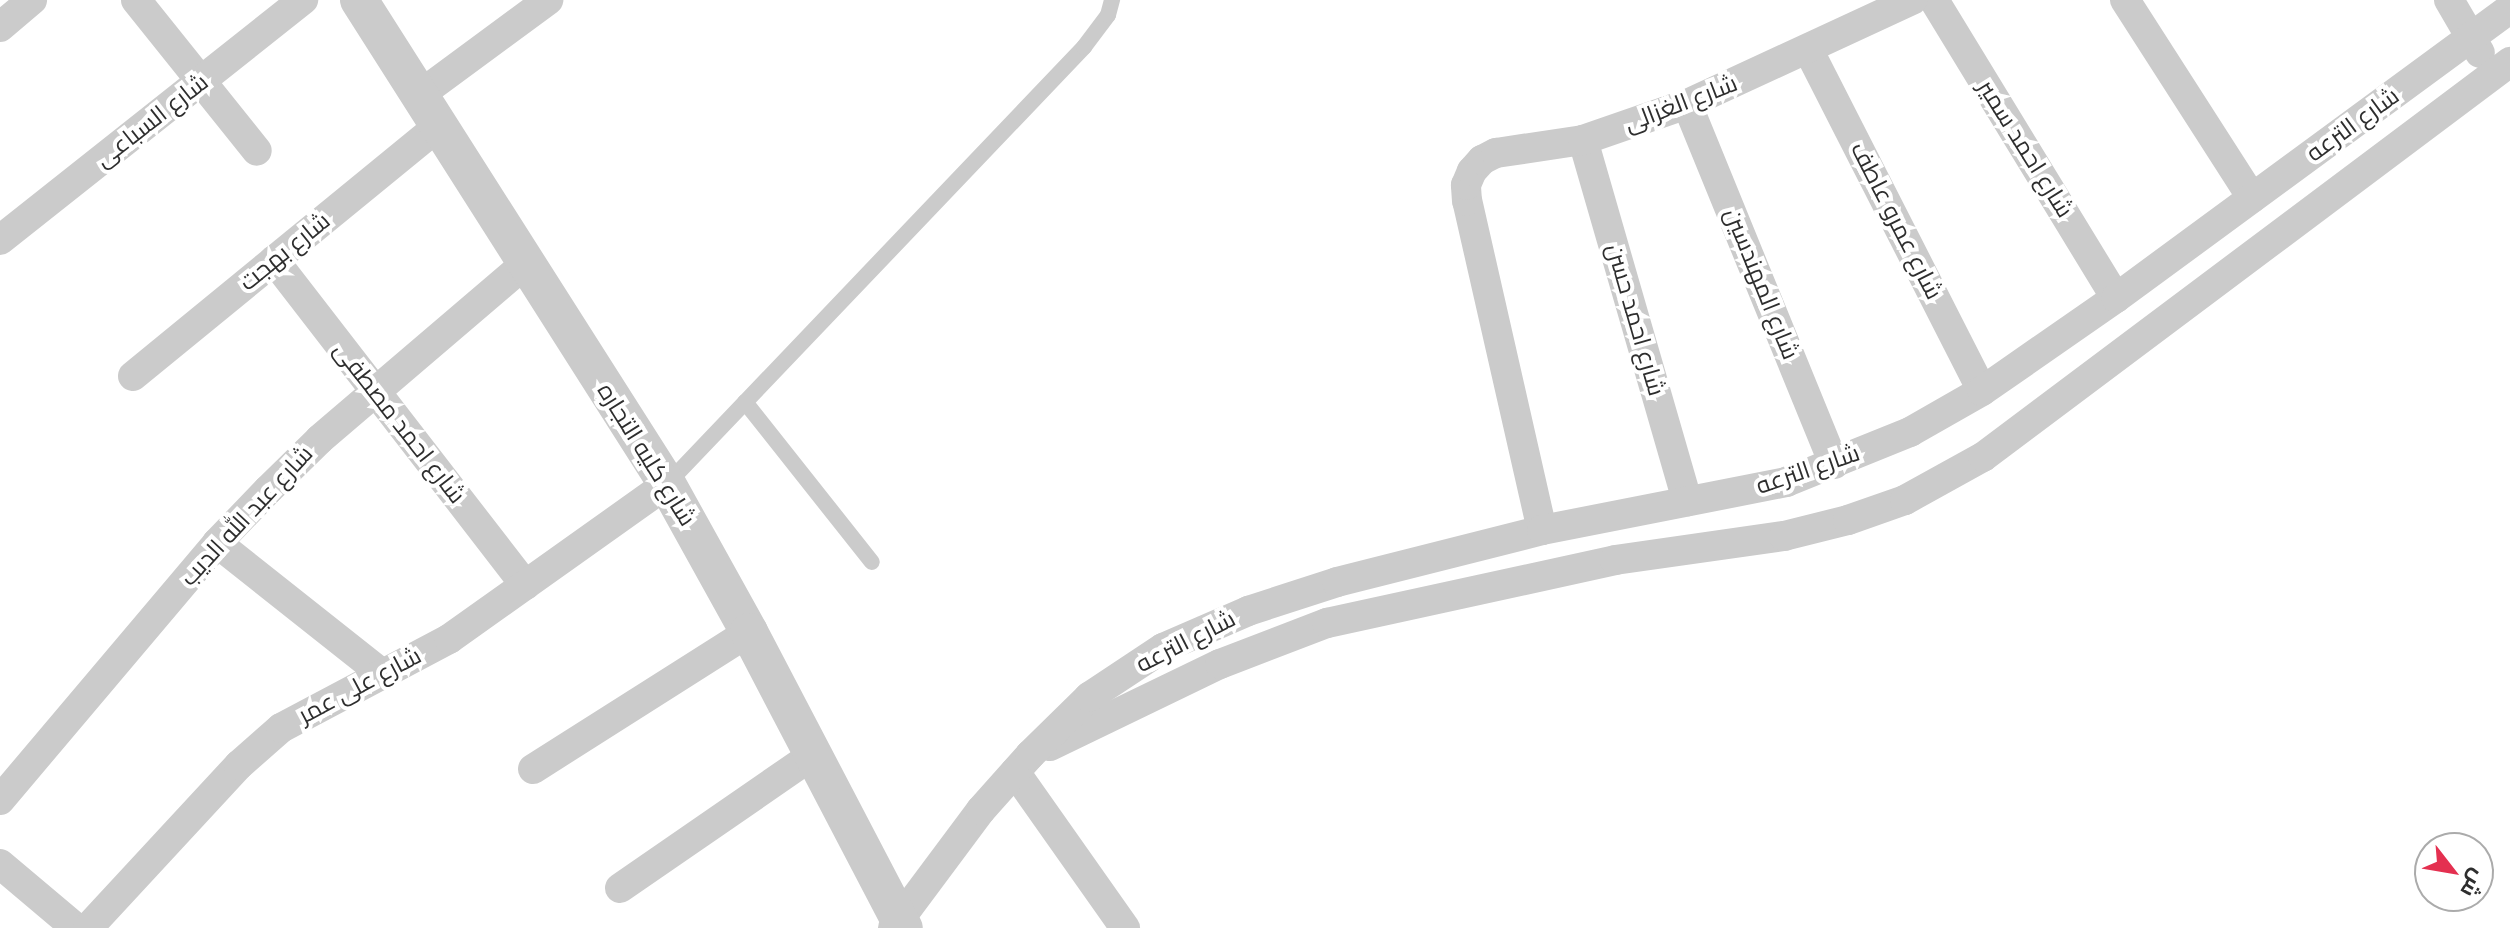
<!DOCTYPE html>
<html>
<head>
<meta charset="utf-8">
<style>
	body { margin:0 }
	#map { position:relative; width:2510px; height:928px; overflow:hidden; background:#fff; font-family:"Fira Sans Condensed",Cairo,sans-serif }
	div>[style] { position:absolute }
	.service>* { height:16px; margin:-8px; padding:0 8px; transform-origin:8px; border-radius:8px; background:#cbcbcb }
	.minor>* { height:30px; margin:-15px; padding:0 15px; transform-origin:15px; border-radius:15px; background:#cbcbcb }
	.tertiary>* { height:38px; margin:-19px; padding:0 19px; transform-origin:19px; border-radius:19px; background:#cbcbcb }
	span { translate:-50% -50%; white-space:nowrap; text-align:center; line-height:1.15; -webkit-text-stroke:8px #fff; paint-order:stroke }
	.street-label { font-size:24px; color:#2e2e2e }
	.north { position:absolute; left:2414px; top:832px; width:80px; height:80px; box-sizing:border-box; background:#fff; border:2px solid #ababab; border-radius:50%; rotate:121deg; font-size:22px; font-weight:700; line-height:32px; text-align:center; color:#2e2e2e }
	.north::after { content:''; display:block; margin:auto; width:28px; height:36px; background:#e43050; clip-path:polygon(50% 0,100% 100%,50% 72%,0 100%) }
</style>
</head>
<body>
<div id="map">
	<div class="service">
		<i style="left:745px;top:402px;width:204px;rotate:51.6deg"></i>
		<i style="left:668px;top:483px;width:603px;rotate:-46.34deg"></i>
		<i style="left:1084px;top:47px;width:40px;rotate:-53deg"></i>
		<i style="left:1108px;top:15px;width:16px;rotate:-75deg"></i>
	</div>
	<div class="minor">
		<i style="left:136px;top:0;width:193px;rotate:51.3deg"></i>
		<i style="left:1934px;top:0;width:349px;rotate:58.6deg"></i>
		<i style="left:2125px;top:0;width:235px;rotate:57.3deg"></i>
		<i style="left:2449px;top:0;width:61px;rotate:59.7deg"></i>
		<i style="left:0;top:27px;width:42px;rotate:-40.2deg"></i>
		<i style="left:1809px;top:51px;width:381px;rotate:63deg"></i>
		<i style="left:418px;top:96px;width:162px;rotate:-36.4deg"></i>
		<i style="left:1687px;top:104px;width:389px;rotate:67.8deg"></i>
		<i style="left:1583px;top:140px;width:376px;rotate:73.9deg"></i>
		<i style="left:0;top:240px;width:387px;rotate:-38.4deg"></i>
		<i style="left:274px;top:260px;width:411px;rotate:52.3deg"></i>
		<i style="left:133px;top:376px;width:393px;rotate:-39.3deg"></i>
		<i style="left:1542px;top:530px;width:337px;rotate:-102.8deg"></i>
		<i style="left:1467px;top:201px;width:16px;rotate:-94deg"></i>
		<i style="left:1466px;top:185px;width:15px;rotate:-67deg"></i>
		<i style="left:1472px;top:171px;width:15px;rotate:-48deg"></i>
		<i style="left:1482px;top:160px;width:16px;rotate:-27deg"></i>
		<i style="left:1496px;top:153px;width:88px;rotate:-8.5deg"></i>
		<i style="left:1583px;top:140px;width:110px;rotate:-19.1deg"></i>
		<i style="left:1687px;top:104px;width:248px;rotate:-24.8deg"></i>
		<i style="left:217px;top:543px;width:209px;rotate:38.4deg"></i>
		<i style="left:1050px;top:746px;width:189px;rotate:-25.8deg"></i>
		<i style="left:1220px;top:664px;width:115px;rotate:-21deg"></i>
		<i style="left:1327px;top:623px;width:295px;rotate:-12.3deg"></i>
		<i style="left:1615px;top:560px;width:171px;rotate:-8.1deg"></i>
		<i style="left:1784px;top:536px;width:66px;rotate:-14deg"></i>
		<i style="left:1848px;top:520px;width:60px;rotate:-19.3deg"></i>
		<i style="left:1905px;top:500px;width:89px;rotate:-28.9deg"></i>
		<i style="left:1983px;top:457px;width:659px;rotate:-36.85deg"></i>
		<i style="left:533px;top:769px;width:256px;rotate:-32.4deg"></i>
		<i style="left:1015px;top:772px;width:191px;rotate:54.8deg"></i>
		<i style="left:0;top:800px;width:336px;rotate:-49.8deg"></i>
		<i style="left:217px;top:543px;width:74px;rotate:-46.1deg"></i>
		<i style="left:268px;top:490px;width:73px;rotate:-44.4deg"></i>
		<i style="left:320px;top:439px;width:270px;rotate:-40.5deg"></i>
		<i style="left:0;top:864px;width:99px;rotate:40.1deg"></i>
		<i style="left:620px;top:888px;width:236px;rotate:-34.6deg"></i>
		<i style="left:88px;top:928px;width:222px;rotate:-47.2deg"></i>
		<i style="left:239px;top:765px;width:56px;rotate:-41.4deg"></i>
		<i style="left:281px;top:728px;width:190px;rotate:-27.9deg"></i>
		<i style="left:449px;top:639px;width:267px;rotate:-35.4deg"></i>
		<i style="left:893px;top:928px;width:147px;rotate:-53.3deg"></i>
		<i style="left:981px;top:810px;width:74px;rotate:-48.3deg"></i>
		<i style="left:1030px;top:755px;width:83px;rotate:-44.5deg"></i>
		<i style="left:1089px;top:697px;width:89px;rotate:-33.5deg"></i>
		<i style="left:1163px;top:648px;width:93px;rotate:-23.5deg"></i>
		<i style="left:1248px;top:611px;width:94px;rotate:-18deg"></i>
		<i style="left:1337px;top:582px;width:211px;rotate:-14.2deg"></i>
		<i style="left:1542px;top:530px;width:249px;rotate:-11.1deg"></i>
		<i style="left:1786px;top:482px;width:134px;rotate:-22deg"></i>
		<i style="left:1910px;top:432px;width:83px;rotate:-29.7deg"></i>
		<i style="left:1982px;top:391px;width:163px;rotate:-34.8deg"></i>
		<i style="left:2116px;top:298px;width:489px;rotate:-36.3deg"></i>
	</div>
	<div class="tertiary">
		<i style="left:359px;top:0;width:574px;rotate:57.53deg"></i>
		<i style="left:667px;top:484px;width:169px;rotate:61deg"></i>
		<i style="left:749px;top:632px;width:334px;rotate:62.4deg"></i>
	</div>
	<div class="street-label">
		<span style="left:1681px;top:104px;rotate:-21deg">شارع الغزالى</span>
		<span style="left:152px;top:121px;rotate:-38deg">شارع السباعى</span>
		<span style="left:2353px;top:125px;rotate:-36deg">شارع الترعه</span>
		<span style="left:2025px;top:149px;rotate:58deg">شارع احمد سمير</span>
		<span style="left:1896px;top:221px;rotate:63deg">شارع عمرو عاطف</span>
		<span style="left:285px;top:252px;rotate:-39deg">شارع بهجت</span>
		<span style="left:1761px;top:284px;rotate:68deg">شارع المهندسين</span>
		<span style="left:1635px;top:320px;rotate:74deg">شارع احمد حسن</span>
		<span style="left:399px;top:423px;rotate:52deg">شارع احمد مصطفى</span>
		<span style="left:646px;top:455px;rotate:58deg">شارع كليه التجاره</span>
		<span style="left:1808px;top:470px;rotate:-19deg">شارع الترعه</span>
		<span style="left:247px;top:516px;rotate:-47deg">شارع عبد الله الديب</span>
		<span style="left:1186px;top:642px;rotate:-27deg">شارع الترعه</span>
		<span style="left:360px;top:686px;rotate:-28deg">شارع على عمر</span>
	</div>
	<div class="north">ش</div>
</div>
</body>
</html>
